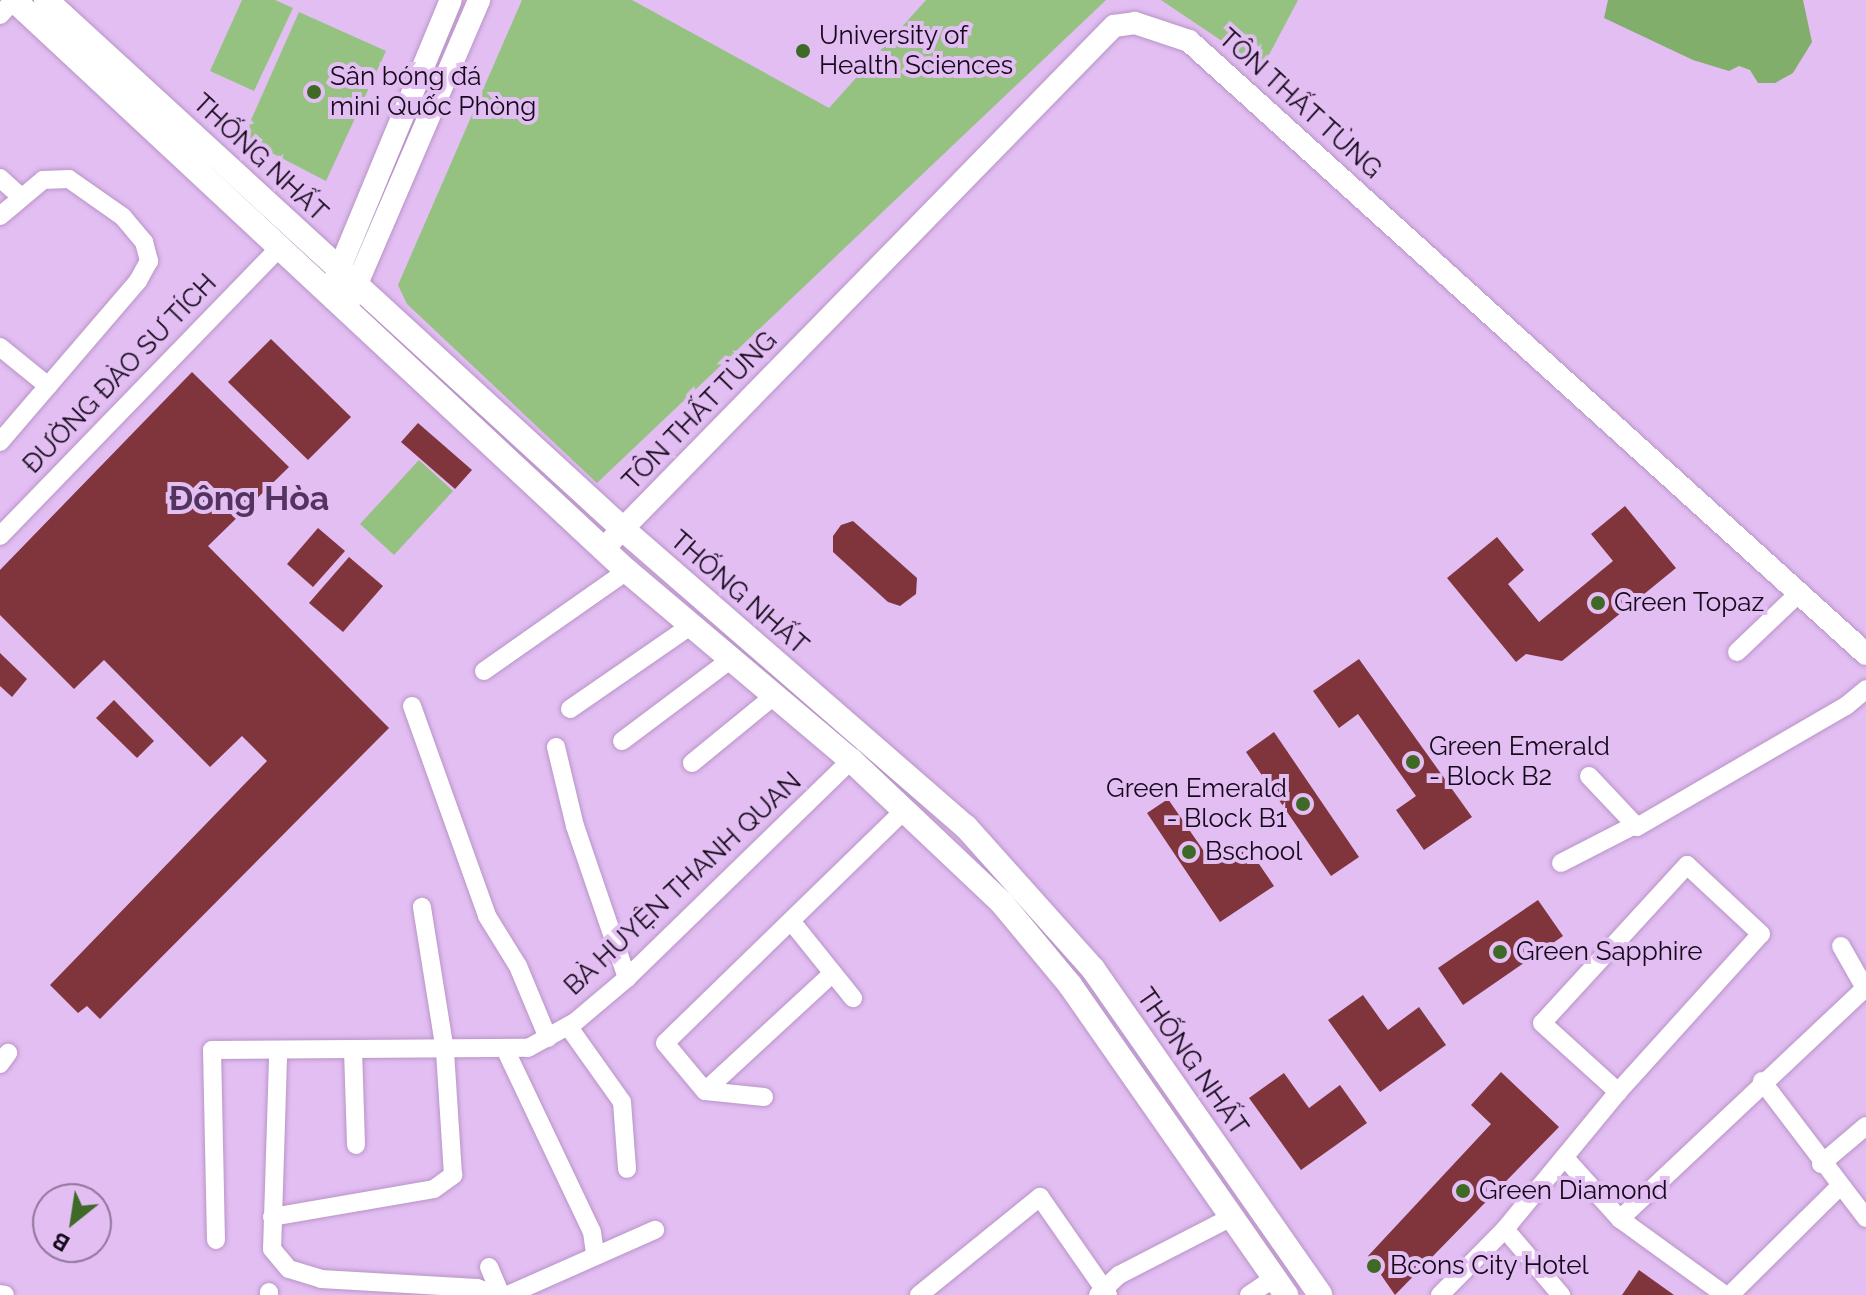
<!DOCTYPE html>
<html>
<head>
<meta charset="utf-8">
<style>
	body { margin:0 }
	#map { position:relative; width:1866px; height:1295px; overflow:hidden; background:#e2bef2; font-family:Raleway,sans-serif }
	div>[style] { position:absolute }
	.green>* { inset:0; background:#95c280 }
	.forest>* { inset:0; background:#82ae6c }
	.building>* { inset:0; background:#80353d }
	.roads { filter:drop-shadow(0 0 2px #b894c6) drop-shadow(0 0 2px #b894c6) }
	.minor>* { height:18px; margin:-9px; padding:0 9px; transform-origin:9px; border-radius:9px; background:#fff }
	.tertiary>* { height:22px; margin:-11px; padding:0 11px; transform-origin:11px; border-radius:11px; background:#fff }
	.secondary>* { height:24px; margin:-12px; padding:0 12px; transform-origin:12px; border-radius:12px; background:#fff }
	.dots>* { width:22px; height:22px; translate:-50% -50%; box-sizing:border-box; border:4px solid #e2bef2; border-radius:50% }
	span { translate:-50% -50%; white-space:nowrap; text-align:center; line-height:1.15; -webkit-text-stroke:8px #e2bef2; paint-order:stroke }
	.poi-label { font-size:26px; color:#16091b }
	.left { translate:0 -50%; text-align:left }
	.right { translate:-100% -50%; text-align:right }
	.street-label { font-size:26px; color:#16091b }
	.district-label { font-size:34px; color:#533460; font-weight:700 }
	.north { position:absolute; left:32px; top:1183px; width:80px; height:80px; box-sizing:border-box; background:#e2bef2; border:2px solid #90769c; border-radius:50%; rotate:210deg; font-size:22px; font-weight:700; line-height:32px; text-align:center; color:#16091b }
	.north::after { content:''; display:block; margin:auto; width:28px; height:36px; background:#3e6926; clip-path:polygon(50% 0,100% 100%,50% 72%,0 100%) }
</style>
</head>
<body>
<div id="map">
	<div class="green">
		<i style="clip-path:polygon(242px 0,275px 0,293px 8px,254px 91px,210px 71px)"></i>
		<i style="clip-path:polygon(522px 0,632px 0,829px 108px,926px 0,1106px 0,597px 483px,407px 304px,398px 285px)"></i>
		<i style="clip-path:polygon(1161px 0,1298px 0,1262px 68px)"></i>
		<i style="clip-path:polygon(299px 12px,386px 51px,326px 181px,243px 138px)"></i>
		<i style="clip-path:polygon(419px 460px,453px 491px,394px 555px,360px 524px)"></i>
	</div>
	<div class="forest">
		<i style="clip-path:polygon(1608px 0,1803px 0,1812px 42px,1793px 73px,1775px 83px,1758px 83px,1750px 70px,1739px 66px,1729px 71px,1693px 60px,1604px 18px)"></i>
	</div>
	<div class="building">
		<i style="clip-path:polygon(271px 339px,351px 417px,308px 460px,228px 382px)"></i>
		<i style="clip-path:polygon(192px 372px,289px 467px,208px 546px,389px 728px,100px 1019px,87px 1006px,78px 1013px,50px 985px,267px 761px,242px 736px,210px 767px,104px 660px,74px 689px,0 615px,0 570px)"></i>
		<i style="clip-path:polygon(418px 423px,472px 470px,455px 489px,401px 442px)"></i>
		<i style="clip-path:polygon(1625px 506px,1676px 568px,1562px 661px,1526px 654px,1516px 662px,1447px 578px,1497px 537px,1524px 570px,1508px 584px,1539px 622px,1613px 561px,1591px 534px)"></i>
		<i style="clip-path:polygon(853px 521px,917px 578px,916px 594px,900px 606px,888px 602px,833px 552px,833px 536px,841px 525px)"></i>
		<i style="clip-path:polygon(318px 528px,345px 551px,313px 587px,287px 564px)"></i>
		<i style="clip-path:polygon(349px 557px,383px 586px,343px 632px,309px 603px)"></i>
		<i style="clip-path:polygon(0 653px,27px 679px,12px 697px,0 686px)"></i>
		<i style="clip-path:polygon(1359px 659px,1472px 817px,1424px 850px,1396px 810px,1416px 796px,1358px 714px,1339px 728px,1313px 691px)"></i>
		<i style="clip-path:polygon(114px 700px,154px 741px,137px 758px,96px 718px)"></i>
		<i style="clip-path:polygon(1274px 732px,1359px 857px,1331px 876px,1246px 752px)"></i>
		<i style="clip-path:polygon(1168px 799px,1212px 863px,1244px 842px,1274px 886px,1220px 922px,1147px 813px)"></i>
		<i style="clip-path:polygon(1538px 900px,1563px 936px,1463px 1005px,1438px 968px)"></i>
		<i style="clip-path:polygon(1363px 995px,1388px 1030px,1419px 1007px,1446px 1045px,1380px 1092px,1328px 1020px)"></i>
		<i style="clip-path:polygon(1501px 1072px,1559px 1127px,1395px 1295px,1368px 1256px,1491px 1124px,1471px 1105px)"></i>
		<i style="clip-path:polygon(1284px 1073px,1309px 1108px,1340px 1085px,1367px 1123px,1301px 1170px,1249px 1098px)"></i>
		<i style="clip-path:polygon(1639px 1270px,1674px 1295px,1622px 1295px)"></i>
	</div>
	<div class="roads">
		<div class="minor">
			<i style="left:0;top:15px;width:21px;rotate:-47deg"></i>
			<i style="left:0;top:178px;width:27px;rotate:42deg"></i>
			<i style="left:0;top:216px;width:56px;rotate:-39.9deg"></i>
			<i style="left:43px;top:180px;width:26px;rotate:-2deg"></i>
			<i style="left:69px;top:179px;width:66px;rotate:35.1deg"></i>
			<i style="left:123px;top:217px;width:33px;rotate:50deg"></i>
			<i style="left:144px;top:242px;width:20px;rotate:75deg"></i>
			<i style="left:149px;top:261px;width:23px;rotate:119deg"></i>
			<i style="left:138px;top:281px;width:212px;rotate:130.6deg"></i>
			<i style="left:0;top:347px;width:62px;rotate:39.1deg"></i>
			<i style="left:0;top:536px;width:400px;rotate:-45.9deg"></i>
			<i style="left:1737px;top:652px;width:84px;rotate:-43.6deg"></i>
			<i style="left:484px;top:671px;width:174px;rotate:-35deg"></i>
			<i style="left:412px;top:706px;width:223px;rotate:70.3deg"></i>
			<i style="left:487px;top:916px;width:59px;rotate:58.2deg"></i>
			<i style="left:518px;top:966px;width:78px;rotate:67.4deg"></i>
			<i style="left:570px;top:709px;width:145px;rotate:-34.6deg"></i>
			<i style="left:622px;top:741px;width:135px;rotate:-36.9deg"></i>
			<i style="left:556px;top:747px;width:81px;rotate:76.5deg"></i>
			<i style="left:575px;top:826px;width:161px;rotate:71.1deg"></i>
			<i style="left:692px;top:763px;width:106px;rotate:-39.3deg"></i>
			<i style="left:1589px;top:776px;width:70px;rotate:46.7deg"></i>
			<i style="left:1637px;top:827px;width:241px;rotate:-30.1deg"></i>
			<i style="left:1846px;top:706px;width:26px;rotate:-40deg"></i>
			<i style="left:1561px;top:863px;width:81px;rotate:-27.2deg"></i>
			<i style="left:791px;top:921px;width:99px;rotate:51.2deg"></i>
			<i style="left:1841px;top:946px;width:51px;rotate:60.4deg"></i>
			<i style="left:568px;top:1026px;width:93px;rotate:54.6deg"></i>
			<i style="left:622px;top:1102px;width:67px;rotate:85.7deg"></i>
			<i style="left:353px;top:1049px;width:96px;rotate:88.2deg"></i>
			<i style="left:506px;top:1051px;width:200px;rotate:64.6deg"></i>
			<i style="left:592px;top:1232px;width:21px;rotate:82deg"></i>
			<i style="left:278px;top:1059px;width:190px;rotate:91.8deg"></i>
			<i style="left:272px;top:1249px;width:26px;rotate:50deg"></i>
			<i style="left:289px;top:1269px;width:34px;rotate:17deg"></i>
			<i style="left:321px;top:1279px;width:156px;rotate:3.3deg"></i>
			<i style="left:477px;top:1288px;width:20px;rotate:20deg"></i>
			<i style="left:0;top:1064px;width:14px;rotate:-54deg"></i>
			<i style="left:1762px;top:1081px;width:172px;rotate:52.8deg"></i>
			<i style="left:705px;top:1091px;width:174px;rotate:-42.7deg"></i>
			<i style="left:764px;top:1097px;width:59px;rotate:-174.2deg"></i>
			<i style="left:705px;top:1091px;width:62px;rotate:-129.8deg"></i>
			<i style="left:665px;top:1043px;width:334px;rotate:-44.2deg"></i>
			<i style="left:1566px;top:1159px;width:81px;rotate:48deg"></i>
			<i style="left:1620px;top:1219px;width:338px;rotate:-43.3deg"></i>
			<i style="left:1821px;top:1164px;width:59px;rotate:-40.2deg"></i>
			<i style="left:272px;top:1217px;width:164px;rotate:-9.8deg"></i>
			<i style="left:434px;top:1189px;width:24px;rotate:-36deg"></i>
			<i style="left:453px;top:1175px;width:124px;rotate:-93.7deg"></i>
			<i style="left:445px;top:1051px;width:146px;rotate:-99.1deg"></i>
			<i style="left:1620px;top:1219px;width:130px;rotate:35.9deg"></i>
			<i style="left:1505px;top:1229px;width:87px;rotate:49.7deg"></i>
			<i style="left:216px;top:1240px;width:190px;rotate:-91.2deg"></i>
			<i style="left:212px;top:1050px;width:316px;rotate:-0.4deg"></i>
			<i style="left:528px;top:1048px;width:54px;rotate:-29deg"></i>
			<i style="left:575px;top:1022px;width:68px;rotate:-40.2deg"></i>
			<i style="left:627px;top:978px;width:313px;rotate:-44.2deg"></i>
			<i style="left:489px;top:1267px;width:30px;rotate:67deg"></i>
			<i style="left:269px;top:1292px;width:3px;rotate:90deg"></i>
			<i style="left:0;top:1294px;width:5px;rotate:11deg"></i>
			<i style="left:508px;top:1295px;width:161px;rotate:-23.9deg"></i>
			<i style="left:919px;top:1295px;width:156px;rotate:-39deg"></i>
			<i style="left:1040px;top:1197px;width:119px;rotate:55.2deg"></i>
			<i style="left:1098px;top:1295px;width:29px;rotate:-44deg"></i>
			<i style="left:1119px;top:1275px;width:125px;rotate:-27.2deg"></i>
			<i style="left:1249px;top:1295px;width:30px;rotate:-34deg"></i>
			<i style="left:1440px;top:1295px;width:93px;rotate:-45.4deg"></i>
			<i style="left:1505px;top:1229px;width:178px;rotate:-50.5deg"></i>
			<i style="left:1618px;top:1092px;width:213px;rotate:-47.9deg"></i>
			<i style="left:1761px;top:934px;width:101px;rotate:-137deg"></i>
			<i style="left:1687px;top:865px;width:214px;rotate:132.5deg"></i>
			<i style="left:1542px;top:1023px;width:103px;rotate:42.2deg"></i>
			<i style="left:1730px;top:1295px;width:155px;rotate:-44.7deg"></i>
		</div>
		<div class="tertiary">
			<i style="left:329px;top:294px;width:318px;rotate:-67.5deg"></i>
			<i style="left:350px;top:300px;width:327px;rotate:-66.7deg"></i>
			<i style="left:604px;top:548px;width:730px;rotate:-45.67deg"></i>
			<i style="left:1114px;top:26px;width:21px;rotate:-8deg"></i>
			<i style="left:1135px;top:23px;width:57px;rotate:18.4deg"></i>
			<i style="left:1189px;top:41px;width:913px;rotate:42.16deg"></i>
		</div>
		<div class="secondary">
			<i style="left:14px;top:0;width:838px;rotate:42.97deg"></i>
			<i style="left:627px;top:571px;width:293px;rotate:40.2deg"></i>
			<i style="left:851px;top:760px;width:208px;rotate:43.4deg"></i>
			<i style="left:1002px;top:903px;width:107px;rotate:50.3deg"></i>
			<i style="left:1070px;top:985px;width:378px;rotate:55.1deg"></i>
			<i style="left:46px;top:0;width:784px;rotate:42.52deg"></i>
			<i style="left:624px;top:530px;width:453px;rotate:41deg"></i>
			<i style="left:966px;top:827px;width:191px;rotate:48.2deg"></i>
			<i style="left:1093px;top:969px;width:397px;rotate:55.1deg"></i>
		</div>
	</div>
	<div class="dots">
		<i style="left:803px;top:51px;background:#3e6926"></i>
		<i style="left:314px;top:92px;background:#3e6926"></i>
		<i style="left:1598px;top:603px;background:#3e6926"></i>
		<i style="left:1413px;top:762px;background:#3e6926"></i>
		<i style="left:1303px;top:804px;background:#3e6926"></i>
		<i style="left:1189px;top:852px;background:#3e6926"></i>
		<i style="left:1500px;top:952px;background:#3e6926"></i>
		<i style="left:1463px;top:1191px;background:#3e6926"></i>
		<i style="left:1374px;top:1266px;background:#3e6926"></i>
	</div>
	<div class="poi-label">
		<span class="left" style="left:819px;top:51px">University of<br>Health Sciences</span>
		<span class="left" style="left:330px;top:92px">Sân bóng đá<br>mini Quốc Phòng</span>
		<span class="left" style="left:1614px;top:603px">Green Topaz</span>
		<span class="left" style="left:1429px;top:762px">Green Emerald<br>- Block B2</span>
		<span class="right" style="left:1287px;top:804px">Green Emerald<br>- Block B1</span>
		<span class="left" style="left:1205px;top:852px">Bschool</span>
		<span class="left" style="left:1516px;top:952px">Green Sapphire</span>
		<span class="left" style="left:1479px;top:1191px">Green Diamond</span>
		<span class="left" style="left:1390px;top:1266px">Bcons City Hotel</span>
	</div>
	<div class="street-label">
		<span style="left:1300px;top:104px;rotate:42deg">TÔN THẤT TÙNG</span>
		<span style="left:260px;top:158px;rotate:43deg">THỐNG NHẤT</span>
		<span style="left:120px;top:374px;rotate:-46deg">ĐƯỜNG ĐÀO SƯ TÍCH</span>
		<span style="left:700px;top:411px;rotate:-46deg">TÔN THẤT TÙNG</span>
		<span style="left:739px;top:593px;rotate:41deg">THỐNG NHẤT</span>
		<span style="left:683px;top:884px;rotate:-43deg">BÀ HUYỆN THANH QUAN</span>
		<span style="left:1192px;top:1062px;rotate:55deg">THỐNG NHẤT</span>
	</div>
	<div class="district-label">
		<span style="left:249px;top:499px">Đông Hòa</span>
	</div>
	<div class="north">B</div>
</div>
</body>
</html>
